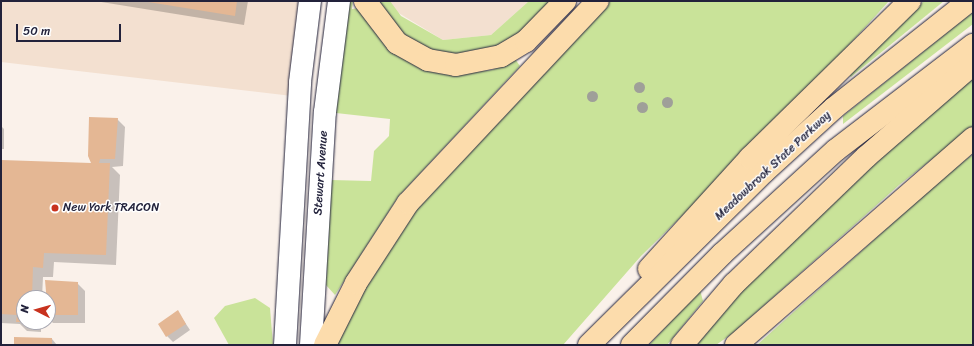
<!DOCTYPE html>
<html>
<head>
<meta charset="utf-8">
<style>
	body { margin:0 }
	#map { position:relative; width:974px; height:346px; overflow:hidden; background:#faf1ea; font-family:Sriracha,sans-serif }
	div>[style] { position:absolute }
	.built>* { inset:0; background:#f3e0d0 }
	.green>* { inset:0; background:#c9e399 }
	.shadow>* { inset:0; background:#0003 }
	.building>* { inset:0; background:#e4b794 }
	.roads { filter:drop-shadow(0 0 1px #22223b) drop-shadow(0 0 1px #22223b) }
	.secondary>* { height:22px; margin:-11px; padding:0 11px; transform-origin:11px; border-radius:11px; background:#fff }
	.highway>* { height:22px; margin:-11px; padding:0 11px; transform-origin:11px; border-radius:11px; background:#fcdcac }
	.trees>* { width:11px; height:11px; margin:-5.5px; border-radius:50%; background:#9f9f99 }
	.dots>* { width:11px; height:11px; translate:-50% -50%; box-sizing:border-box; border:2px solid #fff; border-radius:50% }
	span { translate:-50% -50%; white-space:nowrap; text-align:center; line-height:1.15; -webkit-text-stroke:3px #fff; paint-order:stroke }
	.street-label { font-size:12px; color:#22223b }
	.poi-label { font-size:12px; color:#22223b }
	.left { translate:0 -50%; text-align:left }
	.frame { position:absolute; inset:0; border:2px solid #22223b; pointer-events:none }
	.north { position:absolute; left:16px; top:290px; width:40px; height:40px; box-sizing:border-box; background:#fff; border:1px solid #a7a7b1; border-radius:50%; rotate:276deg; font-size:11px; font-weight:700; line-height:16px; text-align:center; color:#22223b }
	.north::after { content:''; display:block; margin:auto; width:14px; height:18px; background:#c8321e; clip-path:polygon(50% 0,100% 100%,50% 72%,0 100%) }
	.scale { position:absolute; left:16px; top:24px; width:105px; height:18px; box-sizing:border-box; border:2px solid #22223b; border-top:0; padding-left:5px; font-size:12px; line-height:14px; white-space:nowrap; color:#22223b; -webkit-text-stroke:3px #fff; paint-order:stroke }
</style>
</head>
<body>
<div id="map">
	<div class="built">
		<i style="clip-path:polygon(1px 1px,305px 1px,292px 96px,1px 62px)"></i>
		<i style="clip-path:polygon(379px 1px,529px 1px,491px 35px,443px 40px)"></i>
	</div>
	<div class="green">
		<i style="clip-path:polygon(348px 1px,353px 1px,352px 9px,359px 8px,373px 30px,398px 55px,455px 74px,492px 70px,515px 59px,520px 66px,398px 197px,335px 295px,326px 285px,331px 180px,371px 181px,374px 151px,389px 136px,390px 119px,336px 113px)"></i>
		<i style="clip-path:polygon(373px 1px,390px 1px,401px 16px,443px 40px,491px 35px,529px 1px,554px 1px,524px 32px,499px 49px,469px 57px,434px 53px,401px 36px)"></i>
		<i style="clip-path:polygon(607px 1px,889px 1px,790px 110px,641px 256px,563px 345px,334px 345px,398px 227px)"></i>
		<i style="clip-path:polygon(924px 1px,944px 1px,851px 77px,846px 72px)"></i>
		<i style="clip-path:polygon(973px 12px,973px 24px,843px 124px,843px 116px)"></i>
		<i style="clip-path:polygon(973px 72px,973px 127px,899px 185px,733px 333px,716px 345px,692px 345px,777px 252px)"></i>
		<i style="clip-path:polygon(973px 154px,973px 345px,757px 345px,945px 176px)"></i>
		<i style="clip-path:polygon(700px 290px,703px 301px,667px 345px,649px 345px)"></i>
		<i style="clip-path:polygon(255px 298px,270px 308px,273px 345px,229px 345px,214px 318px,225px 306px)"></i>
	</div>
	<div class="shadow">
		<i style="clip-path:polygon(95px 1px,248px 1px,244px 25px)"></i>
		<i style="clip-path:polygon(117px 119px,125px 127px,123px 166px,112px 167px,120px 175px,116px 265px,54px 262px,53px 277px,43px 277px,42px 298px,24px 298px,24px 322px,41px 322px,41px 332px,27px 331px,20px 324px,1px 323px,1px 161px,92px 164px)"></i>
		<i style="clip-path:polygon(1px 126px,4px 129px,4px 149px,1px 149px)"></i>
		<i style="clip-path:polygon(46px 281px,77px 283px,85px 291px,85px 323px,53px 323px,48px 318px)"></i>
		<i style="clip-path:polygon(178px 312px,190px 330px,173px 342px,167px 336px)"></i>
		<i style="clip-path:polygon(52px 339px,57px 345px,15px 345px)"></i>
	</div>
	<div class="building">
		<i style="clip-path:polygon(142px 1px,237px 1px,235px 16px)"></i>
		<i style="clip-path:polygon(89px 117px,118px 118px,115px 159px,100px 159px,99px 163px,110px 163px,106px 255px,44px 253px,43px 268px,33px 267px,32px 298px,24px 298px,24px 322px,16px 322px,17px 315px,1px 314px,1px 160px,91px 163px,88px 156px)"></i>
		<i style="clip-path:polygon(45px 280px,78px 282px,78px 315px,48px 315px)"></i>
		<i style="clip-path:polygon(178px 310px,186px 324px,166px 337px,158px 324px)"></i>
		<i style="clip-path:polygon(14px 337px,52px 338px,52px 345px,14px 345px)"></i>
	</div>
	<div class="roads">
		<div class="secondary">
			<i style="left:285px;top:345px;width:263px;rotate:-86.7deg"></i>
			<i style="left:300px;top:82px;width:82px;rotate:-83deg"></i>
			<i style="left:311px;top:345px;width:233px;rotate:-86.6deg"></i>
			<i style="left:325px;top:112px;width:112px;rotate:-82.8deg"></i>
		</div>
		<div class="highway">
			<i style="left:365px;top:1px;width:53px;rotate:52.7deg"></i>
			<i style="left:397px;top:43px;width:35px;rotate:29deg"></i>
			<i style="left:428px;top:60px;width:28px;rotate:10deg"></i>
			<i style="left:456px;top:65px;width:46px;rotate:-11.3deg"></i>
			<i style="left:501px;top:56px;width:29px;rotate:-31deg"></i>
			<i style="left:526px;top:41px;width:56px;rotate:-45.7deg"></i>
			<i style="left:649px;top:269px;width:150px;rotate:-47.7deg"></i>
			<i style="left:750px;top:158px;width:224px;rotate:-44.5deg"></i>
			<i style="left:325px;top:345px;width:69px;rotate:-63.4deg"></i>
			<i style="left:356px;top:283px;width:95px;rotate:-57deg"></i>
			<i style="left:408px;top:203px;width:277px;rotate:-46.8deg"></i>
			<i style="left:589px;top:345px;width:246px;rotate:-44.7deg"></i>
			<i style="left:764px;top:172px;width:95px;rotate:-42.4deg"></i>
			<i style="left:834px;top:108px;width:172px;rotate:-38.4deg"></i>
			<i style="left:632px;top:345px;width:128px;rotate:-45.3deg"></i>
			<i style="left:722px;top:254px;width:154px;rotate:-42.4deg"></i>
			<i style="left:836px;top:150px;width:173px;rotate:-37.5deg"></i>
			<i style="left:682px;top:345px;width:80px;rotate:-49.6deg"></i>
			<i style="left:734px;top:284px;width:183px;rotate:-43.9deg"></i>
			<i style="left:866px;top:157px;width:142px;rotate:-41deg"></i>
			<i style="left:736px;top:345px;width:315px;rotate:-41.1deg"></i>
		</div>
	</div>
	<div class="trees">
		<i style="left:639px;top:87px"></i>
		<i style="left:592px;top:96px"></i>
		<i style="left:667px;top:102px"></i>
		<i style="left:642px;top:107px"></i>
	</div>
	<div class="dots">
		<i style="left:55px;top:208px;background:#c8321e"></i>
	</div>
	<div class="street-label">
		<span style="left:773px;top:166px;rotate:-43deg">Meadowbrook State Parkway</span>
		<span style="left:321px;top:173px;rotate:-86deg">Stewart Avenue</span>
	</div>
	<div class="poi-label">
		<span class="left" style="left:63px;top:208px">New York TRACON</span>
	</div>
	<div class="frame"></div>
	<div class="north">N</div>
	<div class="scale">50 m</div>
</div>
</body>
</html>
